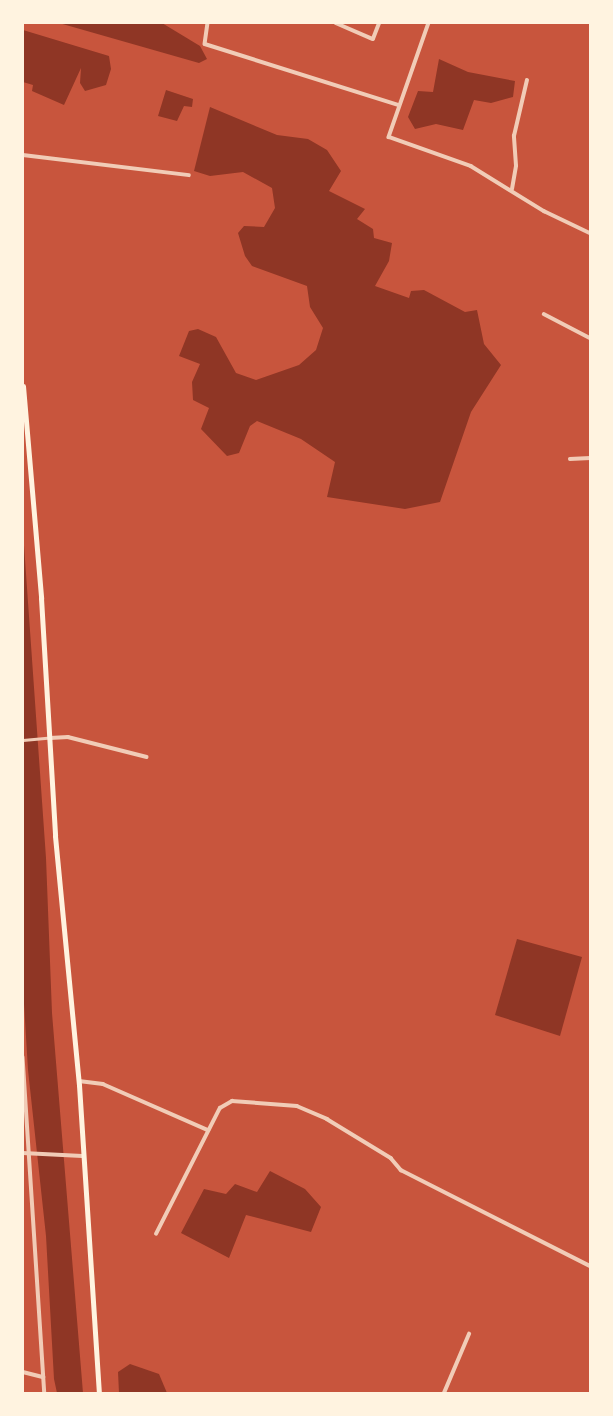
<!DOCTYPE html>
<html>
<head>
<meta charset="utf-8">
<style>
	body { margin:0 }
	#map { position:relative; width:613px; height:1416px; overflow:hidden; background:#c8553d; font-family:"Source Sans 3",sans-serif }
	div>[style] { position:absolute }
	.water>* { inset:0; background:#8f3625 }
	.pedestrian>* { height:2.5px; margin:-1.25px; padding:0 1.25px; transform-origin:1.25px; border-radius:1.25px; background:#f1ccb7 }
	.minor>* { height:3.5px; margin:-1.75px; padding:0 1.75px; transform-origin:1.75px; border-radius:1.75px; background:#f1ccb7 }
	.primary>* { height:5px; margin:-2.5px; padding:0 2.5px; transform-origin:2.5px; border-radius:2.5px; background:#fff3e0 }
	span { translate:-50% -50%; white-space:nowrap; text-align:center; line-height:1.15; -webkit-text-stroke:5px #fff3e0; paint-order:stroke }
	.frame { position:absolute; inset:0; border:24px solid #fff3e0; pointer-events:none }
</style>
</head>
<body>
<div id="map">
	<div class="water">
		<i style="clip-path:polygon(59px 23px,162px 23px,200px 46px,207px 59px,199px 63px)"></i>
		<i style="clip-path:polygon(23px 30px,109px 56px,111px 69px,106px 85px,85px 91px,80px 83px,81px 68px,64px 105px,32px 91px,33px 85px,23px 82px)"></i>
		<i style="clip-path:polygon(439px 59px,468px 72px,515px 81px,513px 97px,491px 103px,474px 100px,463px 130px,436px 124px,415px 129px,408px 117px,418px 91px,433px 92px)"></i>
		<i style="clip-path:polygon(166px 90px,193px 99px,192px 107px,184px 106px,177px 121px,158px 116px)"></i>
		<i style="clip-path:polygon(210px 107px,277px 135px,308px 139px,327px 150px,341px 171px,329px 191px,365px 209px,357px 219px,373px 229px,374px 238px,392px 243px,389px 261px,375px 286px,409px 298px,411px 291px,424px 290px,465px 312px,477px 310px,484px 344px,501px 365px,471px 412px,440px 502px,405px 509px,327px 497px,335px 462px,301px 439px,257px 421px,250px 426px,239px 453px,227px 456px,201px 429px,209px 408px,193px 400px,192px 382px,200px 364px,179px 356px,189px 331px,198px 329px,216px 337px,236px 373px,256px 380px,299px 365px,316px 350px,323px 328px,310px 307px,307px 286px,252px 266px,245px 256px,238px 233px,244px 226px,264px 227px,275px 208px,272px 188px,243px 172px,210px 176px,194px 171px)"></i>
		<i style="clip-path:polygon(23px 531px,46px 858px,52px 1013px,83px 1393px,57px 1393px,54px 1379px,46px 1236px,28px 1070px,23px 987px)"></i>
		<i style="clip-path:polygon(517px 939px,582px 957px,560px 1036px,495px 1015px)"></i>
		<i style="clip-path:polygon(270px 1171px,305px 1189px,321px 1207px,311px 1232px,246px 1215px,229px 1258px,181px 1233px,204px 1189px,226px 1194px,235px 1184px,257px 1192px)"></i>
		<i style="clip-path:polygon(130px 1364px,159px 1374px,167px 1393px,119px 1393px,118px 1372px)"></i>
	</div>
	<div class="pedestrian">
		<i style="left:23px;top:740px;width:24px;rotate:-5deg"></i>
	</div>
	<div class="minor">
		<i style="left:208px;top:23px;width:21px;rotate:98deg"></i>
		<i style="left:205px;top:44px;width:203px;rotate:17.5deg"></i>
		<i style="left:336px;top:23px;width:40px;rotate:23.4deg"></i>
		<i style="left:373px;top:39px;width:17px;rotate:-69deg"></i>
		<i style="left:429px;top:23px;width:121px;rotate:109.3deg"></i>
		<i style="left:389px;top:137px;width:87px;rotate:19.5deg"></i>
		<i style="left:471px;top:166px;width:86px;rotate:31.7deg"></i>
		<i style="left:544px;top:211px;width:51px;rotate:25.6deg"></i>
		<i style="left:23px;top:155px;width:167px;rotate:6.9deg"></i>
		<i style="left:512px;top:189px;width:23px;rotate:-80deg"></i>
		<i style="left:516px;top:166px;width:30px;rotate:-94deg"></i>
		<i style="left:514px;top:136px;width:57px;rotate:-76.9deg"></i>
		<i style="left:544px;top:314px;width:52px;rotate:27.6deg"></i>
		<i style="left:570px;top:459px;width:20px;rotate:-3deg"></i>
		<i style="left:50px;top:738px;width:18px;rotate:-3deg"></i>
		<i style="left:68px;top:737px;width:81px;rotate:14.2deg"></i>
		<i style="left:23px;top:1057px;width:337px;rotate:86.3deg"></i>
		<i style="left:79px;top:1081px;width:24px;rotate:7deg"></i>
		<i style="left:103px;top:1084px;width:115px;rotate:23.7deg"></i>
		<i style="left:23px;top:1153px;width:59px;rotate:2.9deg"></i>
		<i style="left:156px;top:1234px;width:141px;rotate:-63.1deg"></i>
		<i style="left:220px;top:1108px;width:14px;rotate:-30deg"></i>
		<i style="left:232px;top:1101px;width:65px;rotate:4.4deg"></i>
		<i style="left:297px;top:1106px;width:33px;rotate:23deg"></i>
		<i style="left:327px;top:1119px;width:75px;rotate:31.4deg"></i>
		<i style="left:391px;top:1158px;width:16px;rotate:50deg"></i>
		<i style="left:401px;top:1170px;width:212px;rotate:26.9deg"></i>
		<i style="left:23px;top:1372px;width:21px;rotate:14deg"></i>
		<i style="left:444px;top:1393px;width:64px;rotate:-67deg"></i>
	</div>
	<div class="primary">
		<i style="left:23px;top:386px;width:213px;rotate:85.1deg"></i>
		<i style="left:41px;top:598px;width:238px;rotate:86.6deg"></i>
		<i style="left:55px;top:836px;width:250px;rotate:84.5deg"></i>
		<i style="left:79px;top:1085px;width:309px;rotate:86.3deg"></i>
	</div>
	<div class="frame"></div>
</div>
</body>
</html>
